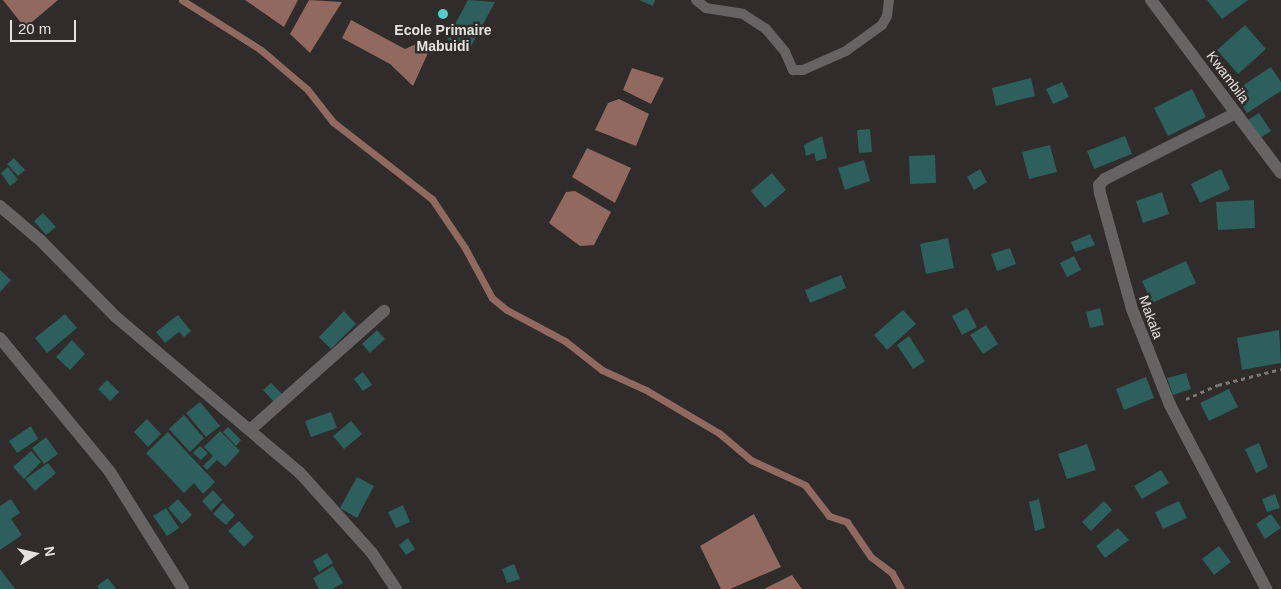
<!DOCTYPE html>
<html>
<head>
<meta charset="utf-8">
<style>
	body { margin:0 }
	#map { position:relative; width:1281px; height:589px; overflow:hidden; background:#2f2c2b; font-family:Helvetica,sans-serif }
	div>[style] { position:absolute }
	.water>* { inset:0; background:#91695e }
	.stream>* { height:7px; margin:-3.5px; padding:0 3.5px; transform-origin:3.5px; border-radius:3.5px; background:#91695e }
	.building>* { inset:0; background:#2d5f5c }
	.path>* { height:3px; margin-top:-1.5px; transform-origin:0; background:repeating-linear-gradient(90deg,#787574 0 4px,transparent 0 8px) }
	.service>* { height:10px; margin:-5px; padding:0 5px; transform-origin:5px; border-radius:5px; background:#656363 }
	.minor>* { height:12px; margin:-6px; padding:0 6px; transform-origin:6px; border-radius:6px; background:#656363 }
	.dots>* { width:14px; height:14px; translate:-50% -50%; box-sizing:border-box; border:2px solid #2f2c2b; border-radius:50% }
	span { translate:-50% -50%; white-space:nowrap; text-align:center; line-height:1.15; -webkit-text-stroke:5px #2f2c2b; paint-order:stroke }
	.poi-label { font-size:14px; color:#e4e2e1; font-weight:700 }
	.street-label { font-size:14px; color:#e4e2e1 }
	.north { position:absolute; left:10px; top:529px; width:50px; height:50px; -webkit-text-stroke:4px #2f2c2b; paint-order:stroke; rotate:80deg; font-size:14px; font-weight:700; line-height:20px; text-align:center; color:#e4e2e1 }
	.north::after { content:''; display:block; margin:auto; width:18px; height:22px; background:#e4e2e1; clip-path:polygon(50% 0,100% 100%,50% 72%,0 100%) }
	.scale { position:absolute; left:10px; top:20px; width:66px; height:22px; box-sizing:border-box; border:2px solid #e4e2e1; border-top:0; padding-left:6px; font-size:15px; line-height:18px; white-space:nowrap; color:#e4e2e1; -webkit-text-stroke:4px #2f2c2b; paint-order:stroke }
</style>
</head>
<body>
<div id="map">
	<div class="water">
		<i style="clip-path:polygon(3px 0,58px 0,25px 28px)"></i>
		<i style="clip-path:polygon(245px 0,298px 0,284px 27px)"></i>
		<i style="clip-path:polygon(309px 0,342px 2px,310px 53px,290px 34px)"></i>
		<i style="clip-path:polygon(351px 20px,405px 49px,425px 40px,432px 44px,413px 86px,390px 64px,342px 38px)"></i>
		<i style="clip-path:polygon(632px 68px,664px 78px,651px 104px,623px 90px)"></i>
		<i style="clip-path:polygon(619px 99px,649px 114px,636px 146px,595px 130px,608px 103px)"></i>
		<i style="clip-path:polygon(587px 148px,631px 168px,615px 203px,572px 177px)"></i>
		<i style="clip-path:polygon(575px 191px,611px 212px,594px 245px,580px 246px,549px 223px,566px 192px)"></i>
		<i style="clip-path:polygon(754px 514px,781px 567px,730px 589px,721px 589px,700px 546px)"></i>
		<i style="clip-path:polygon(792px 575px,802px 589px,764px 589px)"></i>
	</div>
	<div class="stream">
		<i style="left:182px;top:0;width:93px;rotate:32.3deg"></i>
		<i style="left:261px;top:50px;width:60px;rotate:40.3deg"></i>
		<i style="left:307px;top:89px;width:42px;rotate:51.8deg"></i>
		<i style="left:333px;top:122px;width:125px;rotate:37.9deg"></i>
		<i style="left:432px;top:199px;width:59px;rotate:56deg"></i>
		<i style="left:465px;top:248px;width:57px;rotate:61.6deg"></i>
		<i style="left:492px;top:298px;width:19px;rotate:39deg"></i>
		<i style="left:507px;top:310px;width:66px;rotate:28.1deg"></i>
		<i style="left:565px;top:341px;width:47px;rotate:38.1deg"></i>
		<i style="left:602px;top:370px;width:48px;rotate:24.4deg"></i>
		<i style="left:646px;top:390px;width:85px;rotate:30.5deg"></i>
		<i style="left:719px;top:433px;width:42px;rotate:40.2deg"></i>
		<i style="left:751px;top:460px;width:60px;rotate:24.8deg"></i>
		<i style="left:805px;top:485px;width:39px;rotate:52deg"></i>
		<i style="left:829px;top:516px;width:19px;rotate:18deg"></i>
		<i style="left:847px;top:522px;width:42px;rotate:55.6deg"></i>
		<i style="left:871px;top:557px;width:26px;rotate:37deg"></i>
		<i style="left:892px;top:573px;width:18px;rotate:61deg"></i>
	</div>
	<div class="building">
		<i style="clip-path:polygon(468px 0,495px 2px,469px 50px,447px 39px)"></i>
		<i style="clip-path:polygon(639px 0,655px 0,653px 6px)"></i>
		<i style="clip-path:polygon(1207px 0,1248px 0,1222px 19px)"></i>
		<i style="clip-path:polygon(1245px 25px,1266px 49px,1238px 74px,1217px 50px)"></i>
		<i style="clip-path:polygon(1271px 67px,1281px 82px,1281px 91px,1247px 113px,1233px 92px)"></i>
		<i style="clip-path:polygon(1031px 78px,1035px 96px,996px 106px,992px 88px)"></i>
		<i style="clip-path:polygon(1062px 82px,1069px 97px,1053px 104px,1046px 89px)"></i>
		<i style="clip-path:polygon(1192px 89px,1206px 117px,1168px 136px,1154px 108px)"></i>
		<i style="clip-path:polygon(1259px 113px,1271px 131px,1260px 138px,1248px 120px)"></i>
		<i style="clip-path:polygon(870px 129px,872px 152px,859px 153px,857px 130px)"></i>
		<i style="clip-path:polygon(822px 136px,827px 158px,816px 161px,814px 153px,806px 156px,804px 145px)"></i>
		<i style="clip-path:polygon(1125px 136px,1132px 154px,1094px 169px,1087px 151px)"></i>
		<i style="clip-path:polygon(1050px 145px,1057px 172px,1029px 179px,1022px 152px)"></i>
		<i style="clip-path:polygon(935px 155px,936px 183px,910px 184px,909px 156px)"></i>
		<i style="clip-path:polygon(14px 158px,25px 170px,18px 176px,7px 164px)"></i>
		<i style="clip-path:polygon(864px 160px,870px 181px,845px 190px,838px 168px)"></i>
		<i style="clip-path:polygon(8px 167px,18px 180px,10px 186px,1px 173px)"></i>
		<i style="clip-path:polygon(980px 169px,987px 182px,974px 190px,967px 177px)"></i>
		<i style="clip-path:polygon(1221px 169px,1230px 189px,1200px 203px,1191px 184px)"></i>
		<i style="clip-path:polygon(772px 173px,786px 190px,765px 208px,751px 191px)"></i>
		<i style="clip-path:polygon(1162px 192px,1169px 214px,1143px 223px,1136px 201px)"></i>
		<i style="clip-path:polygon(1254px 200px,1255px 228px,1218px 230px,1216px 202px)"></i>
		<i style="clip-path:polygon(43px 213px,56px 227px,46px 235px,34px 221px)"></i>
		<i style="clip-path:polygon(1090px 234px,1095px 245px,1075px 252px,1071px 242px)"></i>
		<i style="clip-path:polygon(948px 238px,954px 268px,926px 274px,920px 244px)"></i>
		<i style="clip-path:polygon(1010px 248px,1016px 264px,997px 271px,991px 254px)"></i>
		<i style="clip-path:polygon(1074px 256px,1081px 270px,1067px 277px,1060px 263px)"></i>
		<i style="clip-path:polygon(1186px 261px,1196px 283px,1152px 303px,1142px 281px)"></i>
		<i style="clip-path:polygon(0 270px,11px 280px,0 292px)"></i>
		<i style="clip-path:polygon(841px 275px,846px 288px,810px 303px,805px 290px)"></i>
		<i style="clip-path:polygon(967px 308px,977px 327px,962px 335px,952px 316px)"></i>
		<i style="clip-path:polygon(1100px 308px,1104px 325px,1090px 328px,1086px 312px)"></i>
		<i style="clip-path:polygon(903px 310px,916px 324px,887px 350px,874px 335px)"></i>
		<i style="clip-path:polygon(344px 311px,356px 324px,331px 349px,319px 337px)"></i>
		<i style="clip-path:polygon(65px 314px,77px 328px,47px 353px,35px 338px)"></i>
		<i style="clip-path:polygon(178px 315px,191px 331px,184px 337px,179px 332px,165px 343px,156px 332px)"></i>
		<i style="clip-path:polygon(986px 325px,998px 344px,983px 354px,970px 335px)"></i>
		<i style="clip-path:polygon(377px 330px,385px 339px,370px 353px,362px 344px)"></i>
		<i style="clip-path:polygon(1279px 330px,1281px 363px,1242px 370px,1237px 338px)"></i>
		<i style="clip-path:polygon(909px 336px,925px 361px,913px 369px,897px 345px)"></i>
		<i style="clip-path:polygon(72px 340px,85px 354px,70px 370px,56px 357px)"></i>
		<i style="clip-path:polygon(363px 372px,372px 385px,363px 391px,354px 379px)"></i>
		<i style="clip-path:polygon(1186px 373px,1191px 389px,1173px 395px,1167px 378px)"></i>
		<i style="clip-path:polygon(1146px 377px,1154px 398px,1124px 410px,1116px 389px)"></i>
		<i style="clip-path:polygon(107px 380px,119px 392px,110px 401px,98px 389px)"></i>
		<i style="clip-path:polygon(271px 383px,285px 397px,276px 404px,263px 390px)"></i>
		<i style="clip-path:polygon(1229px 389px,1238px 407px,1209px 421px,1200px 403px)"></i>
		<i style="clip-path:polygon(200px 402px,220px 426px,206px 437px,186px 413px)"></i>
		<i style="clip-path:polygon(331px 412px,337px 428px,311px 437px,305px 421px)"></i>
		<i style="clip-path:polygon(184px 415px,204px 438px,190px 452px,169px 429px)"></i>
		<i style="clip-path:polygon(147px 419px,161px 434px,148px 447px,134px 432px)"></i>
		<i style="clip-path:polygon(351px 421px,362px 434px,344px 449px,333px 436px)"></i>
		<i style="clip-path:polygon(31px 426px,38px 439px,17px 453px,9px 441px)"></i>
		<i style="clip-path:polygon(228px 427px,241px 440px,236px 446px,223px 432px)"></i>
		<i style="clip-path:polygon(220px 431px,240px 451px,225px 467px,217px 460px,207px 470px,203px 466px,213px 456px,204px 447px)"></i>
		<i style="clip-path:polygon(168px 432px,215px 482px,203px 494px,194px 483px,184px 493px,146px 453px)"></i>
		<i style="clip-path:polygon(46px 437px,58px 454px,44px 464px,32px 448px)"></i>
		<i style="clip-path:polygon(1259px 443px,1268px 467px,1256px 473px,1245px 449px)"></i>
		<i style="clip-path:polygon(1087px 444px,1096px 470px,1067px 479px,1058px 454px)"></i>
		<i style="clip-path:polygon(200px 446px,208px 453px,201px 460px,193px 453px)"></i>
		<i style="clip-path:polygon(31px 451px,41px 462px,24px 479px,13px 467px)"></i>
		<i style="clip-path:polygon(48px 463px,56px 473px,35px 491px,25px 479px)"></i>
		<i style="clip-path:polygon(1161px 470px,1169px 483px,1142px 499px,1134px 486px)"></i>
		<i style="clip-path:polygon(357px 477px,374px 486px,357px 518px,340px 508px)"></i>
		<i style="clip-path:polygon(213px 490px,222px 500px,211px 511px,202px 501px)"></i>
		<i style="clip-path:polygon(1275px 494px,1280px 508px,1267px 512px,1262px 499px)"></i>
		<i style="clip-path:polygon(11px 499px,20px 513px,11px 519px,22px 535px,0 550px,0 506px)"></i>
		<i style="clip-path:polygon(178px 499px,192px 515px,182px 524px,168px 508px)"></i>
		<i style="clip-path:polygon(1039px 499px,1045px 528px,1035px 531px,1029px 502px)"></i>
		<i style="clip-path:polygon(1104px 501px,1112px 510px,1091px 531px,1082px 522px)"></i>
		<i style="clip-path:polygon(1179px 501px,1187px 518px,1163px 529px,1155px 512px)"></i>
		<i style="clip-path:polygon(223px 503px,235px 515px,226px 525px,213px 514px)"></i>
		<i style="clip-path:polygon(403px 505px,410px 522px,396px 528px,388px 512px)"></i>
		<i style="clip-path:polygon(166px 508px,179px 528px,167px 536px,153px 516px)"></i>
		<i style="clip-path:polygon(1271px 514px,1281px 528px,1265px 539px,1256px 524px)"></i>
		<i style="clip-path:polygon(239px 521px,254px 537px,244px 547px,228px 531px)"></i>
		<i style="clip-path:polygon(1118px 528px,1129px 540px,1105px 558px,1096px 546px)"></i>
		<i style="clip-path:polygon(408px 538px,415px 549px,406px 555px,399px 545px)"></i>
		<i style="clip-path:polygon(1219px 546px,1231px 562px,1214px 575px,1202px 559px)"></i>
		<i style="clip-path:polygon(327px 553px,333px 563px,319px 572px,313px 561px)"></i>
		<i style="clip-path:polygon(514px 564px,520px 579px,507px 583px,502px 569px)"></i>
		<i style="clip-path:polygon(333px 566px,343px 583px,332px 589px,319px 589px,313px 578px)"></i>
		<i style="clip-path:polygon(0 569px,15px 589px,0 589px)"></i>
		<i style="clip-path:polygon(108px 578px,116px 589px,99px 589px,97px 586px)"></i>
	</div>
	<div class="path">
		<i style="left:1186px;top:399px;width:35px;rotate:-24deg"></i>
		<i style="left:1218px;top:385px;width:65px;rotate:-14.3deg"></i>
	</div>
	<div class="service">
		<i style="left:696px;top:0;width:13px;rotate:39deg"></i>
		<i style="left:706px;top:8px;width:37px;rotate:9deg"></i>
		<i style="left:743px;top:14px;width:27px;rotate:33deg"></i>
		<i style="left:766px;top:29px;width:30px;rotate:50deg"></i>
		<i style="left:785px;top:52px;width:20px;rotate:66deg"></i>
		<i style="left:793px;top:70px;width:10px"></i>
		<i style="left:803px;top:70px;width:47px;rotate:-23.8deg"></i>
		<i style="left:846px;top:51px;width:44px;rotate:-35.8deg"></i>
		<i style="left:882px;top:25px;width:10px;rotate:-61deg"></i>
		<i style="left:887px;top:16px;width:16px;rotate:-83deg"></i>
	</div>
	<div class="minor">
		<i style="left:1151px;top:0;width:216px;rotate:53.1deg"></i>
		<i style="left:1236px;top:113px;width:147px;rotate:153.3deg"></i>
		<i style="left:1105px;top:179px;width:8px;rotate:135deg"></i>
		<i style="left:1099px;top:185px;width:8px;rotate:83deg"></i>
		<i style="left:1100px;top:193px;width:120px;rotate:74.6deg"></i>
		<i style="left:1132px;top:309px;width:103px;rotate:68.4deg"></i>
		<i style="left:1170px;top:405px;width:208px;rotate:62.4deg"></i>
		<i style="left:0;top:206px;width:52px;rotate:40.4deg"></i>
		<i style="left:40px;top:240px;width:108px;rotate:45.4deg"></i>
		<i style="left:116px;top:317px;width:241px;rotate:40.3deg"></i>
		<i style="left:300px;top:473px;width:108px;rotate:48deg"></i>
		<i style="left:372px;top:553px;width:43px;rotate:56.3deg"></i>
		<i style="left:0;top:338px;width:173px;rotate:50.6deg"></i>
		<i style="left:110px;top:472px;width:138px;rotate:58deg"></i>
		<i style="left:251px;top:429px;width:178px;rotate:-41.6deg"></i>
	</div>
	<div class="dots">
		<i style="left:443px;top:14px;background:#54cdc8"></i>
	</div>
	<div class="poi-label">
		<span style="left:443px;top:38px">Ecole Primaire<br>Mabuidi</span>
	</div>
	<div class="street-label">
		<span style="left:1228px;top:77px;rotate:53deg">Kwambila</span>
		<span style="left:1151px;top:317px;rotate:70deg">Makala</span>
	</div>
	<div class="north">N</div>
	<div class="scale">20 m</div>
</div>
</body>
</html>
